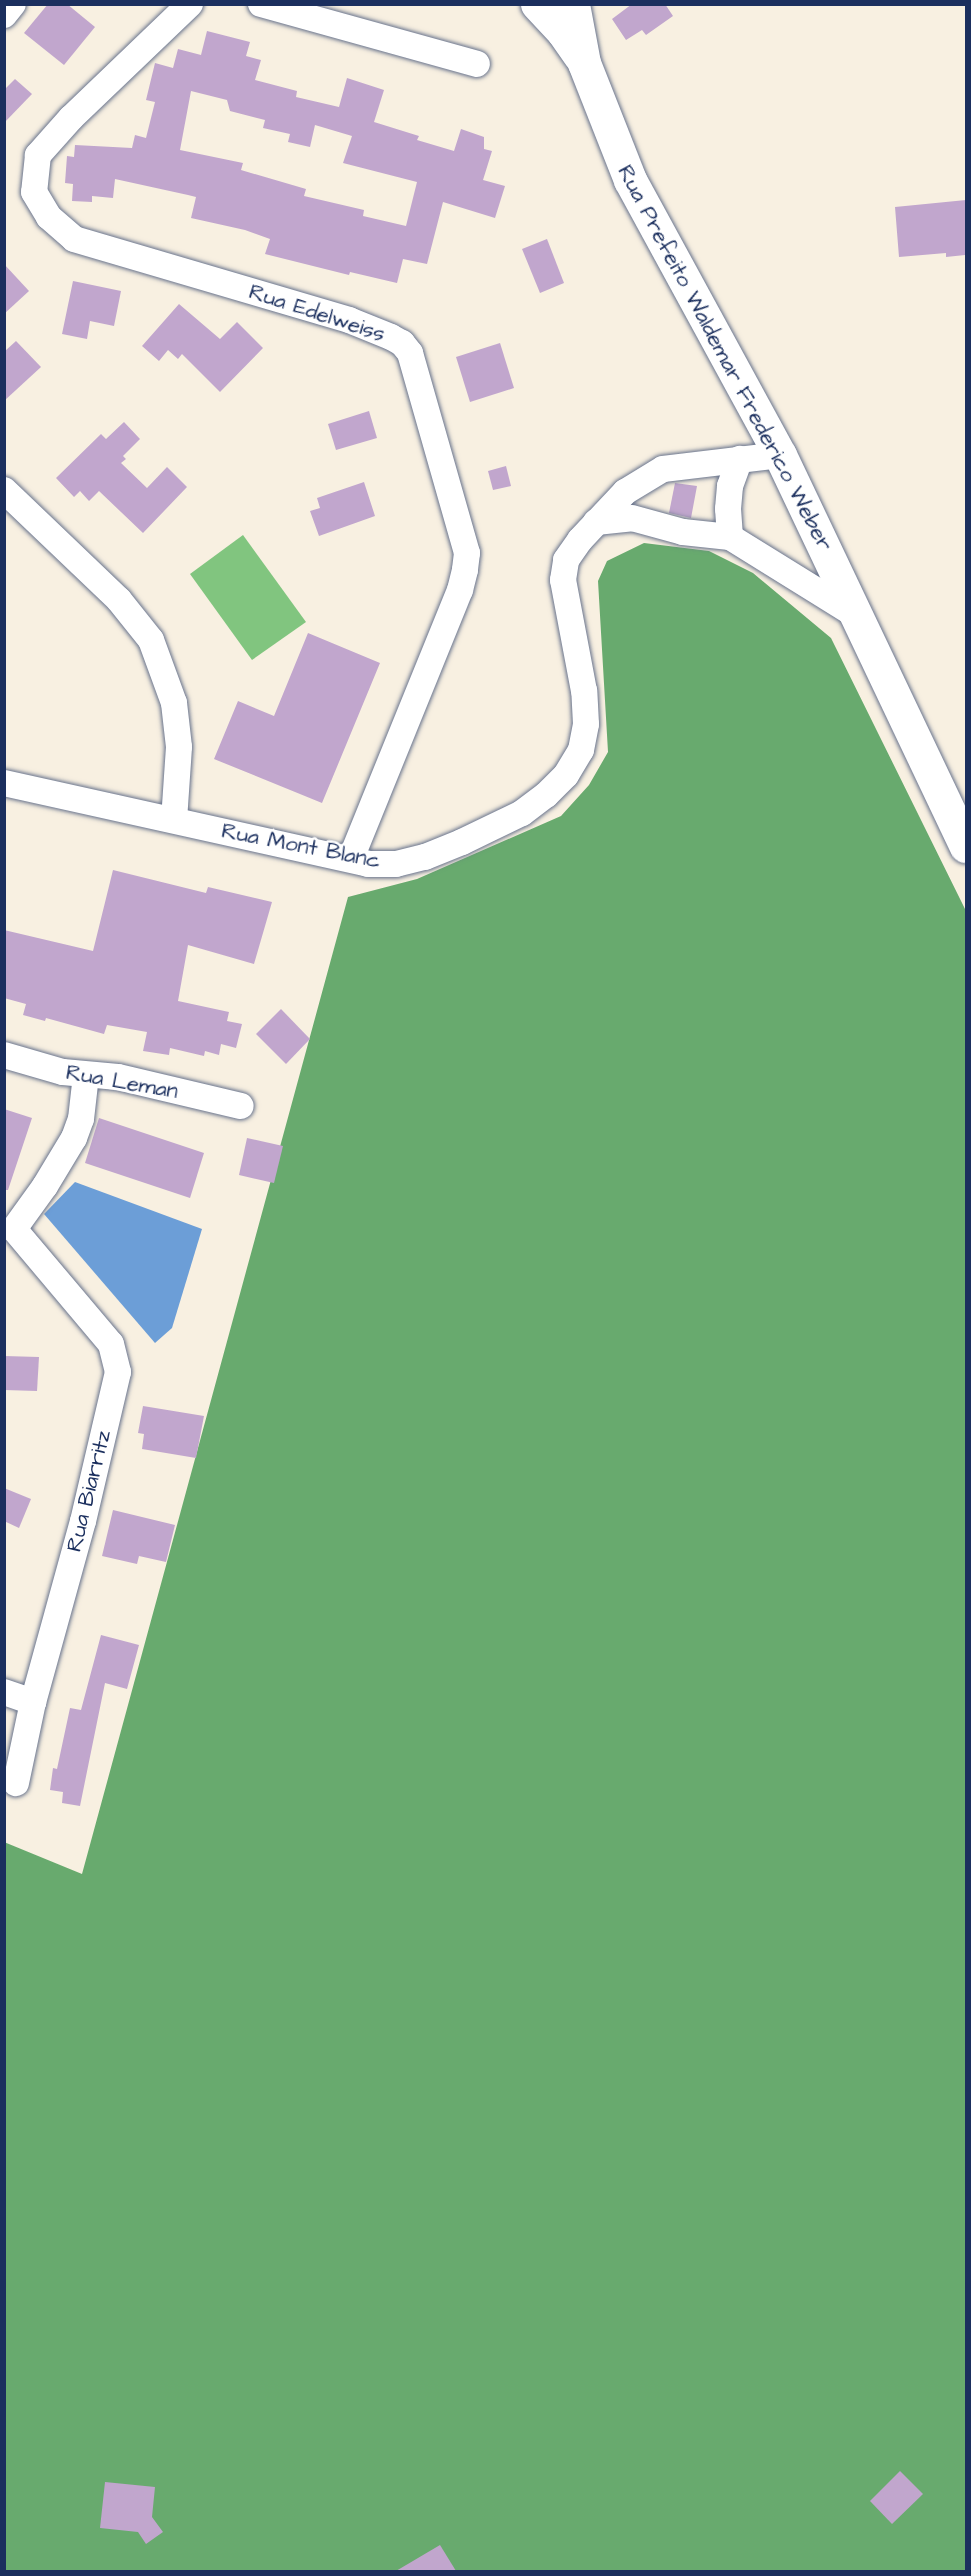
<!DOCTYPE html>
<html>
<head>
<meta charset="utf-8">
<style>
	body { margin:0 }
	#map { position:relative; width:971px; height:2576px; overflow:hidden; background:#f8f0e1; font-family:"Architects Daughter",sans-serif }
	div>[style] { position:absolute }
	.green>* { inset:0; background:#81c57f }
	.forest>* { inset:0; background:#68aa6e }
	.water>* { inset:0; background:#6c9ed7 }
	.building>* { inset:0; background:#c1a6cd }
	.roads { filter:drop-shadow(0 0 2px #68738c) drop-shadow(0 0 2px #68738c) }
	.street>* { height:26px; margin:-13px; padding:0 13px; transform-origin:13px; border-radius:13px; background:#fff }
	.secondary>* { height:33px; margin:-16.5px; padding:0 16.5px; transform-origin:16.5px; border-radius:16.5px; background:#fff }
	span { translate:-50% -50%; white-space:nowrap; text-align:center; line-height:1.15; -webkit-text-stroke:5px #fff; paint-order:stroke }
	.street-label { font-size:22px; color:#1b2f5e }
	.frame { position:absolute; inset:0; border:6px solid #1b2f5e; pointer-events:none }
</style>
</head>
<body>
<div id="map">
	<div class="green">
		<i style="clip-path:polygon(243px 535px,306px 622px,252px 660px,190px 574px)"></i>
	</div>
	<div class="forest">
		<i style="clip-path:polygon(644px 543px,709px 551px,753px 573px,831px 638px,966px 911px,966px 2571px,5px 2571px,4px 1842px,82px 1874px,348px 897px,417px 879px,561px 816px,589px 785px,608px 752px,598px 581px,607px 561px)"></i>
	</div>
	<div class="water">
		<i style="clip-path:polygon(75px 1182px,202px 1229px,172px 1328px,155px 1343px,44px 1214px)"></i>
	</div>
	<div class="building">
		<i style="clip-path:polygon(48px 4px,67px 4px,95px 27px,64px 65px,24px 33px)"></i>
		<i style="clip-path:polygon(632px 4px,665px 4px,673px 16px,646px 35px,642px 30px,626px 40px,612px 19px)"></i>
		<i style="clip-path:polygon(evenodd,207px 31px,250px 42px,246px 56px,261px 60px,255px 80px,297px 91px,296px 97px,339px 107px,347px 78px,384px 90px,374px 122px,419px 136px,417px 140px,454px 151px,461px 129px,484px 137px,484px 149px,492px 151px,483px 180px,505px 186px,495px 218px,443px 202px,427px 264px,403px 259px,397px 283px,350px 272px,349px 275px,265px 254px,270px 239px,245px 230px,191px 218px,196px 197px,188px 195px,115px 179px,113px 198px,92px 196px,92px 202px,72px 201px,73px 184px,65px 183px,67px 156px,74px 157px,75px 145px,132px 148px,135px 135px,146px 138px,155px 102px,146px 100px,155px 63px,173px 68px,178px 49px,201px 55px,207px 31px,191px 91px,227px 100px,230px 111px,265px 120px,263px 128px,290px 134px,288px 142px,310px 147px,315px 125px,352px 136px,343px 163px,417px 182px,406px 226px,363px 216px,364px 210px,304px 196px,306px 189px,241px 170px,243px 163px,180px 150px,191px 91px)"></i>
		<i style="clip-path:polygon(15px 79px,32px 94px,4px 123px,4px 90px)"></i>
		<i style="clip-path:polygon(966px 200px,965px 255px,946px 257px,946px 253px,899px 257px,895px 207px)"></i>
		<i style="clip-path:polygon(547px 239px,564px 283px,540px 293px,522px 249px)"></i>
		<i style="clip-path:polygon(4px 264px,29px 291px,4px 314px)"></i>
		<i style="clip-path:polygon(73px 281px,121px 291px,114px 326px,90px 321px,87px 339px,62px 334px)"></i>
		<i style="clip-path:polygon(179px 304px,220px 339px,237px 322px,263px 348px,220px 392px,182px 354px,178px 359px,168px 350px,159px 361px,142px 346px)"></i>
		<i style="clip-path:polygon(16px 341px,41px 367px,4px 401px,4px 352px)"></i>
		<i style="clip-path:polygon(500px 343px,514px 388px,470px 402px,456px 357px)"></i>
		<i style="clip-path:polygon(369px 411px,377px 438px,336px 450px,328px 424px)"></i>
		<i style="clip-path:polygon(124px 422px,140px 439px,123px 456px,126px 459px,121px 463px,147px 488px,167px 467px,187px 487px,143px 533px,99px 491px,89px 501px,80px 491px,74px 497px,56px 478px,101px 434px,106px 439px)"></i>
		<i style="clip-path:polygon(506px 466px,511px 486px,493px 490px,488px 471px)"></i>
		<i style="clip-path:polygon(364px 482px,375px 516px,319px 536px,310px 511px,320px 508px,317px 498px)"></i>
		<i style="clip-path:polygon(675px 483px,697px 486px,691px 518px,669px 513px)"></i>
		<i style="clip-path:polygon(308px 633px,380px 663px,322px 803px,214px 759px,238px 701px,274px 716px)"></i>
		<i style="clip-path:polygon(113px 870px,206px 893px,208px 887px,272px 902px,254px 964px,188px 945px,178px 1001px,229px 1012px,227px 1021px,242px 1024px,236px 1048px,221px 1044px,219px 1055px,205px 1051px,204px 1056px,170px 1048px,169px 1055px,143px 1051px,147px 1032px,107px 1025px,104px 1034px,46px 1018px,45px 1021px,23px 1015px,26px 1004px,4px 998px,4px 930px,93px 951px)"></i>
		<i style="clip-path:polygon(281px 1009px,310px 1039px,286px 1064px,256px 1034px)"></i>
		<i style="clip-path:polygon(4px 1109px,32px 1118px,8px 1190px,4px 1190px)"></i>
		<i style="clip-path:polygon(99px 1118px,204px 1153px,190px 1198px,85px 1163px)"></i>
		<i style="clip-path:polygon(247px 1138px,283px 1146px,274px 1183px,239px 1175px)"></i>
		<i style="clip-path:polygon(4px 1356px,39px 1357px,37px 1391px,4px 1390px)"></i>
		<i style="clip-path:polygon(143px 1406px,204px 1416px,196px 1458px,142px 1449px,144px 1434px,138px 1433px)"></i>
		<i style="clip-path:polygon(4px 1488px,31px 1499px,19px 1528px,4px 1521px)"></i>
		<i style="clip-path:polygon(113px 1510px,175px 1525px,166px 1562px,139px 1556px,137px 1564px,102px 1556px)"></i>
		<i style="clip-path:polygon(101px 1635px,139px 1645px,127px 1689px,105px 1683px,80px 1806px,62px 1803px,63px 1792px,50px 1790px,53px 1768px,57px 1769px,70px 1708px,81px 1710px)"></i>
		<i style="clip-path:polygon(900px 2471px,923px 2494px,892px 2524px,870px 2501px)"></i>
		<i style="clip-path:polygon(105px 2482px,155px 2487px,152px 2517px,163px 2532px,146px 2544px,138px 2532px,100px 2528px)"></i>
		<i style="clip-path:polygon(440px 2545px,456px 2571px,396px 2571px)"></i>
	</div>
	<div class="roads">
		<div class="street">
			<i style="left:190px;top:4px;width:165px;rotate:136.2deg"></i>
			<i style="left:71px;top:118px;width:50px;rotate:131.7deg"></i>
			<i style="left:38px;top:155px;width:37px;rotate:96deg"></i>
			<i style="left:34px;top:192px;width:29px;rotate:59deg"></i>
			<i style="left:49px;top:217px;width:33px;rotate:41deg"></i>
			<i style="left:74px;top:239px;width:287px;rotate:16.4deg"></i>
			<i style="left:349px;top:320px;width:45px;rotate:22deg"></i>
			<i style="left:391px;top:337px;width:13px;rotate:29deg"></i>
			<i style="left:402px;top:343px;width:13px;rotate:51deg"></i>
			<i style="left:410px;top:353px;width:208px;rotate:74.1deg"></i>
			<i style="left:467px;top:553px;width:17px;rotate:97deg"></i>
			<i style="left:465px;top:570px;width:21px;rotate:104deg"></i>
			<i style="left:460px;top:590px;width:290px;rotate:112.1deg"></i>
			<i style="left:261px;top:4px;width:224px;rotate:15.5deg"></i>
			<i style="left:4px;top:15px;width:14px;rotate:-51deg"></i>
			<i style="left:4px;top:490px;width:159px;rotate:43.7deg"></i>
			<i style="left:119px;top:600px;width:51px;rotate:51.3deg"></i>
			<i style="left:151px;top:640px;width:67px;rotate:69.9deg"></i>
			<i style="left:174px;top:703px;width:44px;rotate:83.5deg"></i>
			<i style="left:179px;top:747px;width:73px;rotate:93.9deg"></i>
			<i style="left:596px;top:522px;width:36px;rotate:-6deg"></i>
			<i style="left:632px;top:518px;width:53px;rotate:15.4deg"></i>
			<i style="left:683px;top:532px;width:47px;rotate:6.1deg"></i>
			<i style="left:730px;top:537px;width:152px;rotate:31.8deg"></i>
			<i style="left:730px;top:537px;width:28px;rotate:-94deg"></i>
			<i style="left:728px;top:509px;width:23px;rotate:-85deg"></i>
			<i style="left:730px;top:486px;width:29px;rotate:-70deg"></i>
			<i style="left:4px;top:783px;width:373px;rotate:12.5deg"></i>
			<i style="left:368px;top:864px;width:28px"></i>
			<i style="left:396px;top:864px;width:30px;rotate:-14deg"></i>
			<i style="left:425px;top:857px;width:40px;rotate:-22deg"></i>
			<i style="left:462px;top:842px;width:67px;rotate:-25.8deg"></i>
			<i style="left:522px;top:813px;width:30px;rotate:-37deg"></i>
			<i style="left:546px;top:795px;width:28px;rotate:-45deg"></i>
			<i style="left:566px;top:775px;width:29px;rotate:-59deg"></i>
			<i style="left:581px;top:750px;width:26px;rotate:-79deg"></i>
			<i style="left:586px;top:724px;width:33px;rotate:-93deg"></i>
			<i style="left:584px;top:691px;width:113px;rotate:-100.7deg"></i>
			<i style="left:563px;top:580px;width:20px;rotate:-81deg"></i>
			<i style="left:566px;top:560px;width:24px;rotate:-55deg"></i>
			<i style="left:580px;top:540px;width:66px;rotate:-46.8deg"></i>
			<i style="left:625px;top:492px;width:44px;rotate:-31.2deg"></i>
			<i style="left:663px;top:469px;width:118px;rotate:-6.8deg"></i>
			<i style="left:4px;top:1055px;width:61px;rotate:16.1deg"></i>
			<i style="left:63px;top:1072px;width:55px;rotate:5.2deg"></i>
			<i style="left:118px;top:1077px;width:126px;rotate:13.3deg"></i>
			<i style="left:14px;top:1229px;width:150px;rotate:49.9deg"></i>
			<i style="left:111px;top:1344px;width:29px;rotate:76deg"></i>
			<i style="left:118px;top:1372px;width:153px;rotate:103.2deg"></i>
			<i style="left:83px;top:1521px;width:188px;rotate:105.4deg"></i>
			<i style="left:33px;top:1702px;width:83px;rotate:101.9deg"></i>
			<i style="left:14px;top:1229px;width:53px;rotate:-54.2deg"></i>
			<i style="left:45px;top:1186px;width:56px;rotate:-58.9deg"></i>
			<i style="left:74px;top:1138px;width:20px;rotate:-70deg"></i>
			<i style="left:81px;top:1119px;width:44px;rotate:-83.5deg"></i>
			<i style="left:4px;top:1692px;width:31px;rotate:19deg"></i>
		</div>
		<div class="secondary">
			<i style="left:537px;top:4px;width:38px;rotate:47deg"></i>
			<i style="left:563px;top:32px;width:29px;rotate:55deg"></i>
			<i style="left:573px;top:4px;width:60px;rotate:79.4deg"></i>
			<i style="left:584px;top:63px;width:126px;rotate:68.5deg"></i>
			<i style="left:630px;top:180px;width:313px;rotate:61.4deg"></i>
			<i style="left:780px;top:455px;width:433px;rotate:64.6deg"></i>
		</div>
	</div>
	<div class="street-label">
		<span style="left:317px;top:313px;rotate:18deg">Rua Edelweiss</span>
		<span style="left:725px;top:358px;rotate:62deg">Rua Prefeito Waldemar Frederico Weber</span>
		<span style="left:301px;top:846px;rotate:11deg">Rua Mont Blanc</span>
		<span style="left:122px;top:1082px;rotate:10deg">Rua Leman</span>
		<span style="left:89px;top:1491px;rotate:-76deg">Rua Biarritz</span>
	</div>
	<div class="frame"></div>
</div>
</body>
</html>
